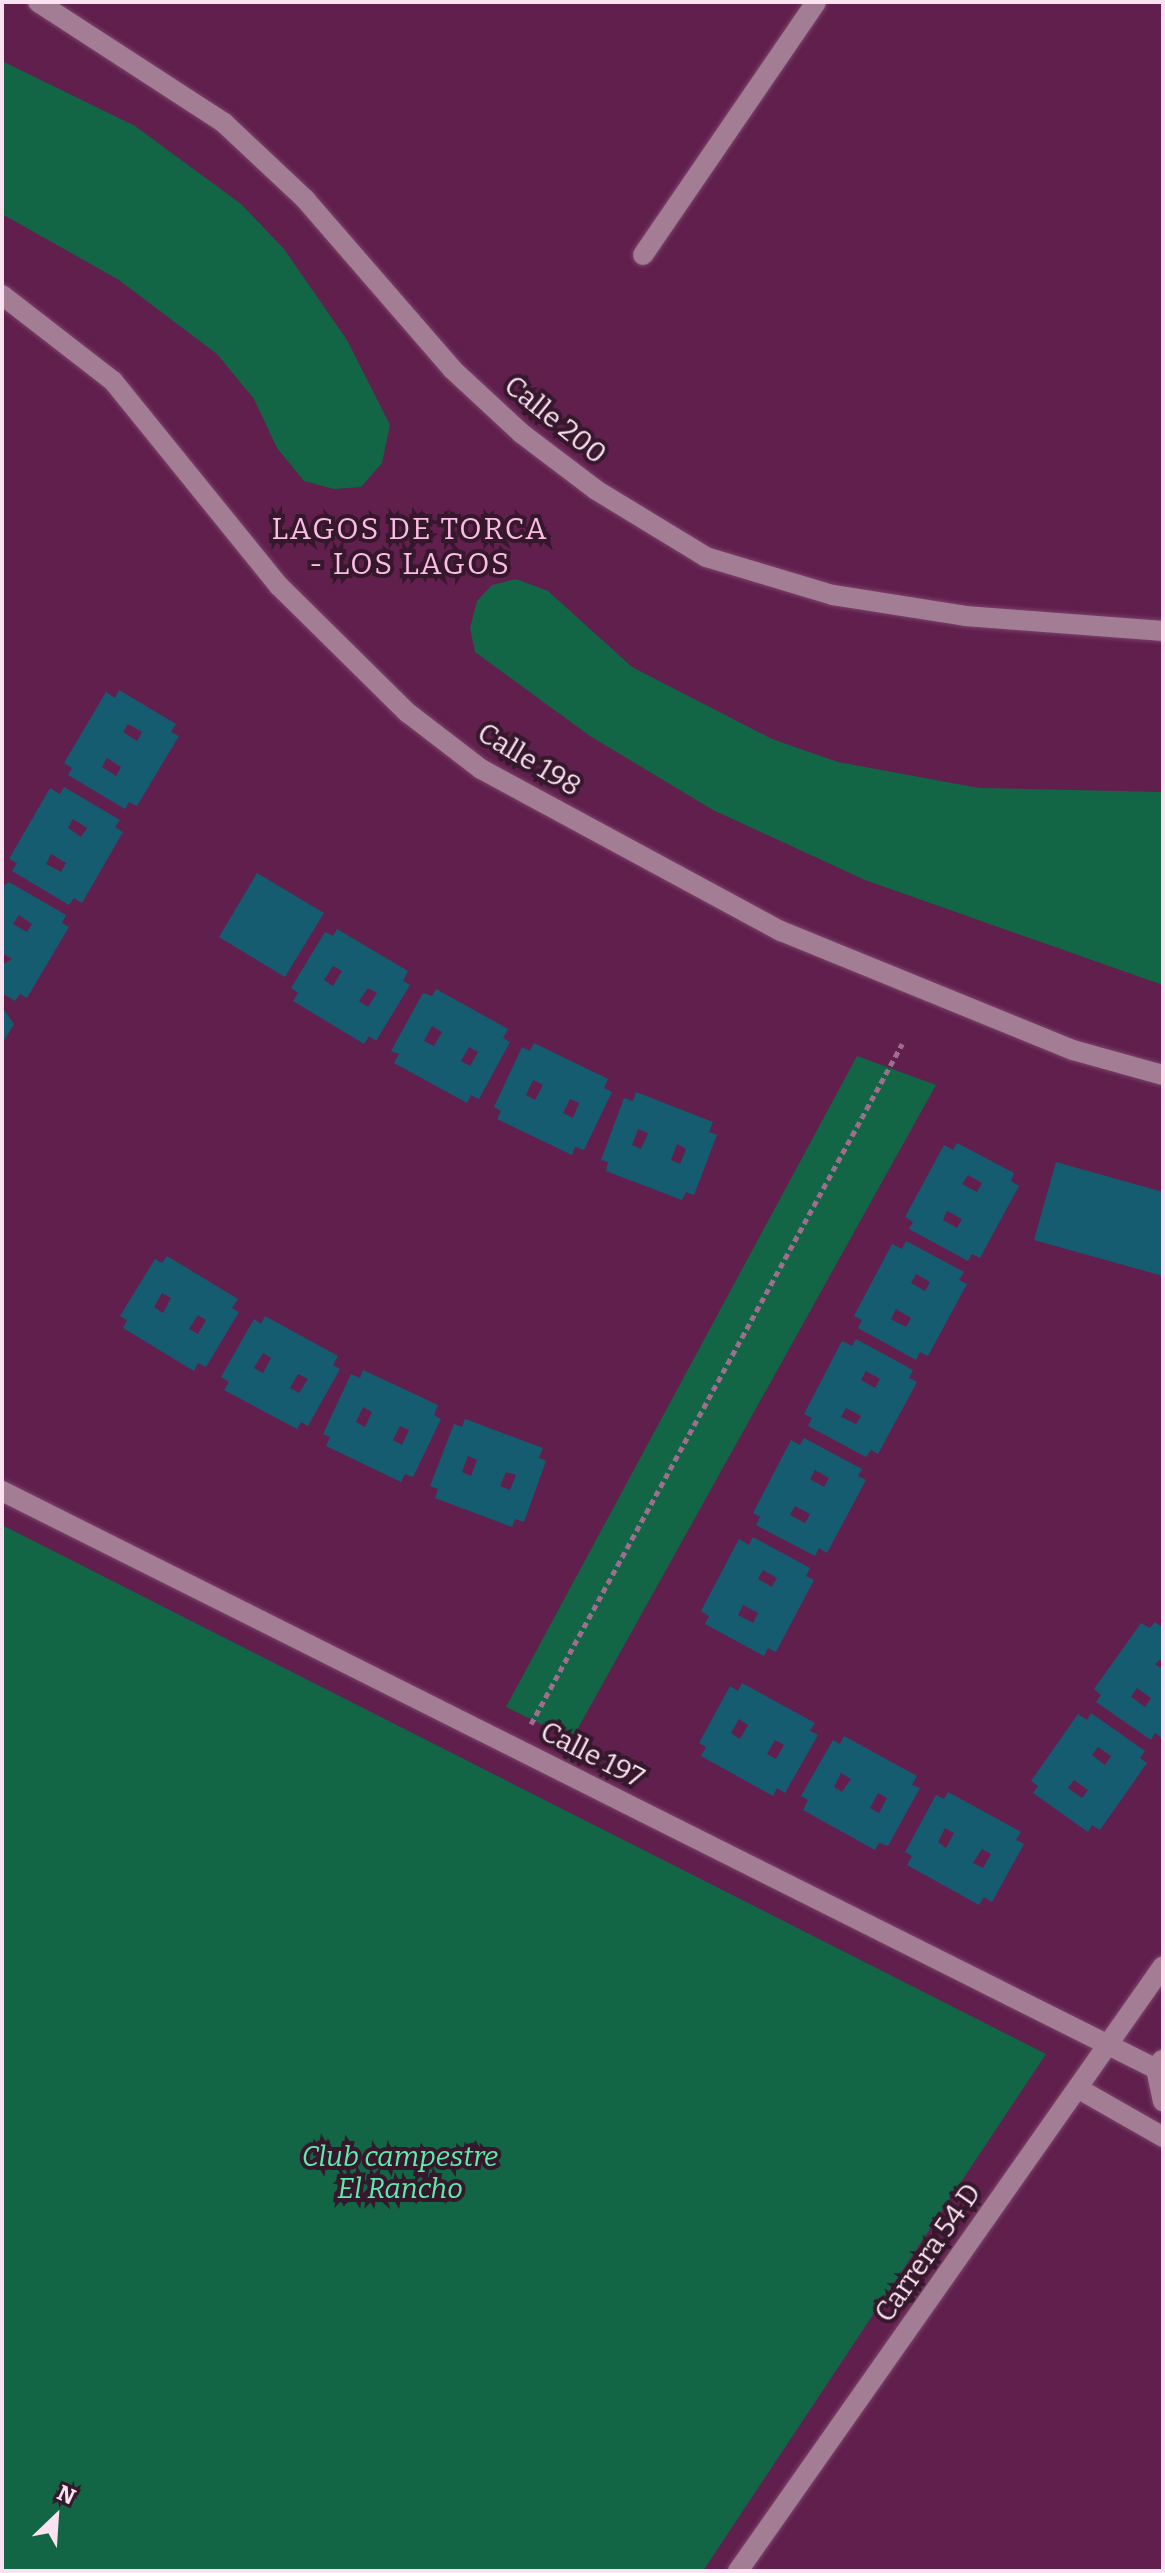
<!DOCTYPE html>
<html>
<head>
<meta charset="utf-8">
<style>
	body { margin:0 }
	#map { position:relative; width:1165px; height:2573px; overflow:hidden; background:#601f4d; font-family:Bitter,serif }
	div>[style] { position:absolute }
	.green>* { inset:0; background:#126645 }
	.building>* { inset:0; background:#165c70 }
	.path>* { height:5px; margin-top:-2.5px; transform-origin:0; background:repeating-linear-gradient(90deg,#9e6d8f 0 6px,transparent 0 10px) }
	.roads { filter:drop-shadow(0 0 2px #7c426b) drop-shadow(0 0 2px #7c426b) }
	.minor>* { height:20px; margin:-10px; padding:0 10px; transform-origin:10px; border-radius:10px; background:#a27d93 }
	span { translate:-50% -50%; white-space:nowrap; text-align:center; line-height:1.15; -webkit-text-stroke:8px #35182b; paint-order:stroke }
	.street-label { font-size:28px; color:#fbe2f1 }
	.park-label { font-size:28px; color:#5eecad; font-style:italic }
	.neighbourhood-label { font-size:30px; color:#fbbce3; letter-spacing:2px }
	.frame { position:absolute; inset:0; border:4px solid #fbe2f1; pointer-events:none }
	.north { position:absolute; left:16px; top:2477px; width:80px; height:80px; -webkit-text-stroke:6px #35182b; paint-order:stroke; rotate:25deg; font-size:22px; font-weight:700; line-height:32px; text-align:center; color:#fbe2f1 }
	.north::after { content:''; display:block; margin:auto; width:28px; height:36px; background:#fbe2f1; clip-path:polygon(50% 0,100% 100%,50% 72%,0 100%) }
</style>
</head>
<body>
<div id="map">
	<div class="green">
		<i style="clip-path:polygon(2px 61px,135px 126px,241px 204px,284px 249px,347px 340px,390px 425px,382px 463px,361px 487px,334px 489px,304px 481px,277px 448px,254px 399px,217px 354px,119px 280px,2px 214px)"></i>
		<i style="clip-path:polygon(516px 579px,548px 591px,632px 667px,772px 739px,838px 762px,979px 788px,1163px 792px,1163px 985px,865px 880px,713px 810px,590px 736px,475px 652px,470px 628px,477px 601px,492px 585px)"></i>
		<i style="clip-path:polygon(857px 1056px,936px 1085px,572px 1739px,506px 1707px)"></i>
		<i style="clip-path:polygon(2px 1525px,1046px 2054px,703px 2571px,2px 2571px)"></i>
	</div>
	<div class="building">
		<i style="clip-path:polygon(evenodd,119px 690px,176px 724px,171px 732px,179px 736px,137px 806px,129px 802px,125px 809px,68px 775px,72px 768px,64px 763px,106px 692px,115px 698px,119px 690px,128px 724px,142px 732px,137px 741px,123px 732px,128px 724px,119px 690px,107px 758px,121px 767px,116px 776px,102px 767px,107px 758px)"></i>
		<i style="clip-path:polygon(evenodd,64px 787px,120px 820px,115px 827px,123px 832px,82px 903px,74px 898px,69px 905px,12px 871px,17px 863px,9px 859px,50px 788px,60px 794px,64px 787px,73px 819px,87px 828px,81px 837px,68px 828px,73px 819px,64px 787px,51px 854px,66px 863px,61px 872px,46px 864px,51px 854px)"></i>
		<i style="clip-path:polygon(257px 873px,324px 913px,285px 977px,219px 937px)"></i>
		<i style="clip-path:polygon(evenodd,9px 882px,66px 915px,62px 923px,69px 927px,27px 998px,20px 994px,15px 1001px,2px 993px,2px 965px,12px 959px,2px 953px,2px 887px,9px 882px,19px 915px,32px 924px,27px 932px,13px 924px,19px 915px)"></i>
		<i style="clip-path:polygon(evenodd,337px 929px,408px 971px,403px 981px,410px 985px,376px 1041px,369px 1036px,364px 1044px,293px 1001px,298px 993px,291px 988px,325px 932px,333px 936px,337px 929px,333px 966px,342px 971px,333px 986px,324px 980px,333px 966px,337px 929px,368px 988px,377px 993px,368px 1007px,359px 1001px,368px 988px)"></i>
		<i style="clip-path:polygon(evenodd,436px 989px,508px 1029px,503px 1038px,510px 1042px,479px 1099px,471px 1095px,467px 1103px,394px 1063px,399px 1054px,391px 1051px,423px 993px,432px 996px,436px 989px,432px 1026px,442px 1032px,434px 1046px,424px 1041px,432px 1026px,436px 989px,469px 1047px,478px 1052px,470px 1066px,461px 1061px,469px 1047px)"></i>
		<i style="clip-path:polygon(2px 1007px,14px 1024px,2px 1044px)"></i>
		<i style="clip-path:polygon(evenodd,534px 1043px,608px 1079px,604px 1088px,612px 1092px,584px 1150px,575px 1147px,572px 1155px,497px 1119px,501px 1111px,494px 1107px,522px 1047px,530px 1051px,534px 1043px,533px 1080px,543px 1085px,535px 1100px,526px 1095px,533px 1080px,534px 1043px,570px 1099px,579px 1103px,573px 1118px,563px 1113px,570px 1099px)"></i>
		<i style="clip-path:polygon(evenodd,636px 1092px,713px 1122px,709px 1132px,717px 1135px,694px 1195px,686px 1192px,682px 1200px,606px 1171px,608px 1162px,601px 1160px,624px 1098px,633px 1101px,636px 1092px,638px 1129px,648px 1133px,641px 1149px,632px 1145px,638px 1129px,636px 1092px,677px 1144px,686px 1149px,680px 1164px,671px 1160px,677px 1144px)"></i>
		<i style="clip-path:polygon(evenodd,957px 1143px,1014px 1173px,1011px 1181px,1019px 1186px,980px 1258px,972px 1254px,968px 1261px,909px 1229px,913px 1222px,905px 1217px,944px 1145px,953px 1150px,957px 1143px,968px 1175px,982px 1183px,977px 1192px,962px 1184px,968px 1175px,957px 1143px,947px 1211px,962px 1219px,957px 1228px,943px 1220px,947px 1211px)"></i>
		<i style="clip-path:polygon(1056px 1162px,1163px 1192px,1163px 1276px,1034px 1240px)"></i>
		<i style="clip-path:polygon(evenodd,906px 1241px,964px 1272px,959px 1280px,967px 1284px,928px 1356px,920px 1352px,916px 1360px,858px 1328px,862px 1320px,854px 1316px,892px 1244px,902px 1249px,906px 1241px,916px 1274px,930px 1282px,925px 1291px,911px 1283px,916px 1274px,906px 1241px,896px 1309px,911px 1318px,906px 1327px,891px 1319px,896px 1309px)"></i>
		<i style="clip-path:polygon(evenodd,167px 1256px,238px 1299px,232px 1308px,239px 1312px,206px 1367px,198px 1363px,194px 1371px,123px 1328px,127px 1320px,120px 1316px,155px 1259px,162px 1263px,167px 1256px,162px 1293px,171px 1298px,163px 1313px,154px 1307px,162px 1293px,167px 1256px,198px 1315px,206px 1320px,198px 1334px,189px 1329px,198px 1315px)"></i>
		<i style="clip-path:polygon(evenodd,265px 1316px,338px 1356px,333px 1365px,340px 1369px,308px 1426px,301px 1422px,297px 1429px,224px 1390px,229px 1382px,221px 1377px,254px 1319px,261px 1324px,265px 1316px,263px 1353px,271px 1358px,263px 1373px,254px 1368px,263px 1353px,265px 1316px,298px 1374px,308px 1379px,299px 1393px,290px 1388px,298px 1374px)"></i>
		<i style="clip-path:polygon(evenodd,856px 1339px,913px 1370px,909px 1378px,917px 1382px,878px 1454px,871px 1450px,866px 1457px,808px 1426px,812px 1418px,804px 1414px,842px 1341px,852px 1346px,856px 1339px,866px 1371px,880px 1379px,875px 1388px,861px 1380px,866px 1371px,856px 1339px,846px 1408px,861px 1416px,856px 1424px,841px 1417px,846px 1408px)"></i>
		<i style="clip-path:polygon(evenodd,363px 1370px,438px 1405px,434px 1415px,441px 1419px,413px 1477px,405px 1474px,401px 1482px,326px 1446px,330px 1437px,323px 1434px,351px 1374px,360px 1378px,363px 1370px,363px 1407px,372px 1412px,365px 1427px,356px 1422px,363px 1407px,363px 1370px,400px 1426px,409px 1430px,402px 1445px,393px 1440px,400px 1426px)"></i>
		<i style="clip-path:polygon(evenodd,465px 1419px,543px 1448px,539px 1458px,546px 1461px,524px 1522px,515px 1519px,512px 1527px,435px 1498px,438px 1489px,430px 1486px,454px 1424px,462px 1427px,465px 1419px,468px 1456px,477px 1460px,471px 1476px,462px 1472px,468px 1456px,465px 1419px,506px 1472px,516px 1475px,510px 1490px,500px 1486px,506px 1472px)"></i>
		<i style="clip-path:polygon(evenodd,804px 1438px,862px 1469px,858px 1476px,866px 1480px,827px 1553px,819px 1548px,815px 1556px,756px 1525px,760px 1517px,753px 1513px,791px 1440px,800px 1445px,804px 1438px,815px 1470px,829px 1478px,824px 1487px,810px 1479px,815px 1470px,804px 1438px,795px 1506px,810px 1514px,805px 1523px,790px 1515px,795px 1506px)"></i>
		<i style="clip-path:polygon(evenodd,753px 1537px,810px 1568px,806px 1576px,814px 1580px,776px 1652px,768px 1648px,764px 1656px,705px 1624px,709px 1616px,701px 1611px,739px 1539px,749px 1545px,753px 1537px,763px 1570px,777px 1578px,772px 1587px,758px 1579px,763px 1570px,753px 1537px,743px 1605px,758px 1613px,753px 1623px,738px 1615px,743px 1605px)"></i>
		<i style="clip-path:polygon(evenodd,1155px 1622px,1163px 1628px,1163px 1657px,1155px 1664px,1163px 1670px,1163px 1739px,1155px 1733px,1151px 1740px,1096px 1702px,1101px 1695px,1094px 1689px,1141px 1623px,1150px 1628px,1155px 1622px,1137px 1688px,1151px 1698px,1145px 1707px,1131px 1697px,1137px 1688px)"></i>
		<i style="clip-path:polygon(evenodd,742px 1683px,815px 1723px,810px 1731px,818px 1735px,785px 1793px,777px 1788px,773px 1796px,701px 1756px,706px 1747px,699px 1743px,730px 1686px,738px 1691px,742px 1683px,739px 1719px,748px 1725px,740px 1739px,731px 1733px,739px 1719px,742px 1683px,775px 1740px,784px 1745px,776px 1759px,767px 1754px,775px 1740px)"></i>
		<i style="clip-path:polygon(evenodd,1091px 1713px,1145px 1751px,1140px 1758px,1147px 1763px,1100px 1830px,1092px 1825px,1088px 1832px,1033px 1793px,1038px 1786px,1031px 1781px,1078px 1714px,1087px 1720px,1091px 1713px,1098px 1747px,1111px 1756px,1105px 1765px,1092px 1755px,1098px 1747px,1091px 1713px,1074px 1780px,1088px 1790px,1082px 1798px,1068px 1788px,1074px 1780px)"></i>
		<i style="clip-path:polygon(evenodd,844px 1736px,917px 1776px,912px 1785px,920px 1788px,888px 1846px,879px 1843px,875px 1850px,803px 1810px,808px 1800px,801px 1796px,833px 1740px,840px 1744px,844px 1736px,841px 1773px,851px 1779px,842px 1792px,834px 1787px,841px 1773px,844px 1736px,878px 1793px,887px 1798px,879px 1813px,870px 1808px,878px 1793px)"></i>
		<i style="clip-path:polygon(evenodd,948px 1792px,1021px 1832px,1016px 1840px,1024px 1844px,992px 1902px,984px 1897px,979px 1905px,907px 1865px,912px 1856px,905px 1852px,936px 1795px,944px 1799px,948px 1792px,945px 1828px,954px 1833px,946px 1848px,938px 1842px,945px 1828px,948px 1792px,982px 1849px,991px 1854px,983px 1868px,973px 1863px,982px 1849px)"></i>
	</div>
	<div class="path">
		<i style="left:531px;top:1724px;width:775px;rotate:-61.38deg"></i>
	</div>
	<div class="roads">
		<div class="minor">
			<i style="left:38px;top:2px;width:222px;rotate:33deg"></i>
			<i style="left:224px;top:123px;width:111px;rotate:43.2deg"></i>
			<i style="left:305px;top:199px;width:225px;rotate:49.1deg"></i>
			<i style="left:452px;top:369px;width:94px;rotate:42.8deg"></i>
			<i style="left:521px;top:433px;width:94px;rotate:37.2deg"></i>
			<i style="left:596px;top:490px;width:129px;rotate:31.3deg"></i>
			<i style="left:706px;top:557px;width:133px;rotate:16.7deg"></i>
			<i style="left:833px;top:595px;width:134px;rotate:9deg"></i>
			<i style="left:965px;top:616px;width:199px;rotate:4.3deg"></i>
			<i style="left:643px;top:255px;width:306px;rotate:-55.6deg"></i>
			<i style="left:2px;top:295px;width:140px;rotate:37.8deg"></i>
			<i style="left:113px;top:381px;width:264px;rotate:51deg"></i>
			<i style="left:279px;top:586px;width:181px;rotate:44.6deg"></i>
			<i style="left:408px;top:713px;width:92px;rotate:37.5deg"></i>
			<i style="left:481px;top:769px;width:341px;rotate:28.4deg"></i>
			<i style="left:781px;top:931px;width:315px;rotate:22.2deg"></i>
			<i style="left:1073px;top:1050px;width:93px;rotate:15.5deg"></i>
			<i style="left:2px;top:1491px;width:1291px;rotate:26.6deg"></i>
			<i style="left:1162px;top:2060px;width:11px;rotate:124deg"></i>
			<i style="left:1156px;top:2069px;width:33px;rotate:78deg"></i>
			<i style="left:1079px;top:2089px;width:97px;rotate:29.7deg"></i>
			<i style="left:738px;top:2571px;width:739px;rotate:-54.91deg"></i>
		</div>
	</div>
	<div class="street-label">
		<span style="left:555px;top:420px;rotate:39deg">Calle 200</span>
		<span style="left:529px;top:760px;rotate:31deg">Calle 198</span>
		<span style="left:592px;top:1755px;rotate:27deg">Calle 197</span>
		<span style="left:928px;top:2253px;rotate:-55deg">Carrera 54 D</span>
	</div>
	<div class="park-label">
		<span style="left:400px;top:2173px">Club campestre<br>El Rancho</span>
	</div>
	<div class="neighbourhood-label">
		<span style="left:410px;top:546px">LAGOS DE TORCA<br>- LOS LAGOS</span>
	</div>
	<div class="frame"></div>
	<div class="north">N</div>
</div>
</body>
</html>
